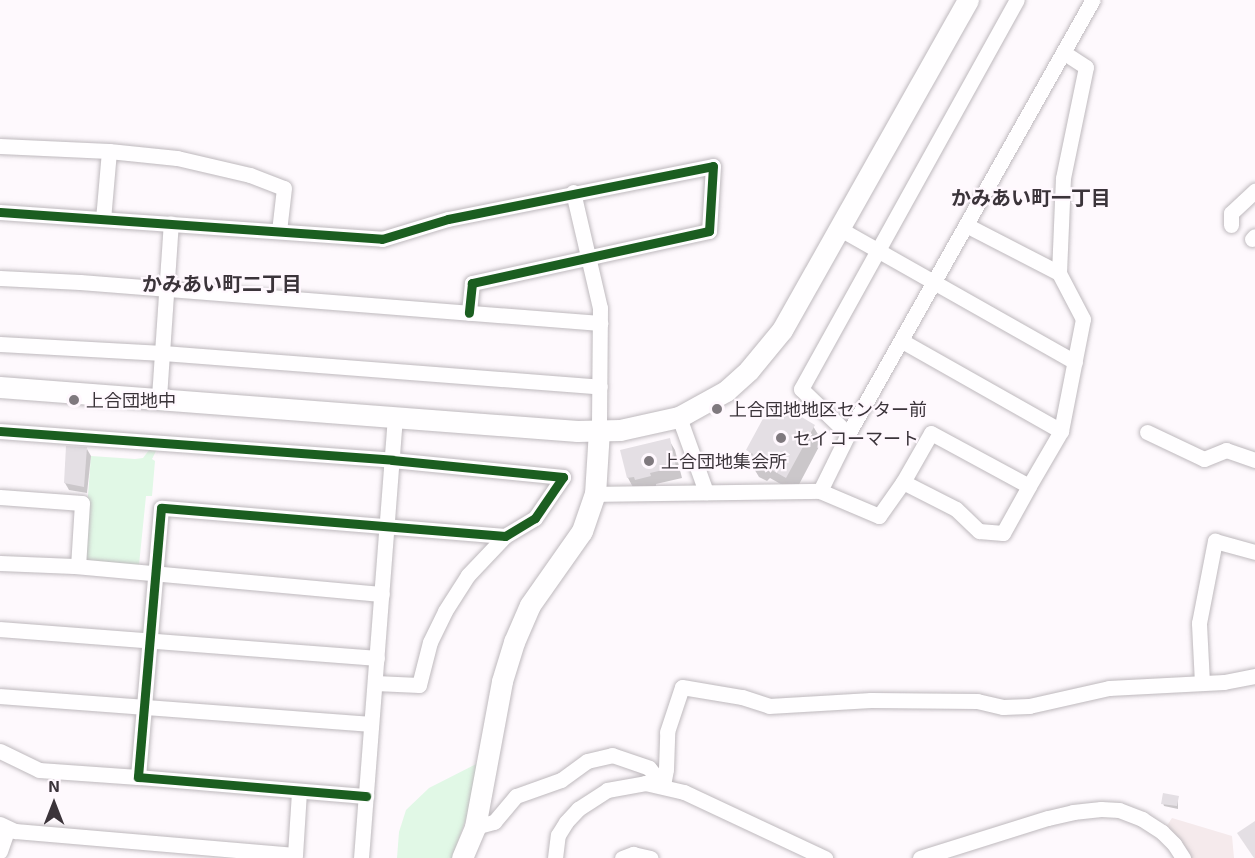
<!DOCTYPE html>
<html>
<head>
<meta charset="utf-8">
<style>
	body { margin:0 }
	#map { position:relative; width:1255px; height:858px; overflow:hidden; background:#fef9fd; font-family:"Exo 2","Noto Sans JP",sans-serif }
	div>[style] { position:absolute }
	.industrial>* { inset:0; background:#f5eaec }
	.green>* { inset:0; background:#e1f8e6 }
	.shadow>* { inset:0; background:#0003 }
	.building>* { inset:0; background:#e4dfe4 }
	.roads { filter:drop-shadow(0 0 2px #beb9bd) drop-shadow(0 0 2px #beb9bd) }
	.street>* { height:15px; margin:-7.5px; padding:0 7.5px; transform-origin:7.5px; border-radius:7.5px; background:#fffeff }
	.secondary>* { height:21px; margin:-10.5px; padding:0 10.5px; transform-origin:10.5px; border-radius:10.5px; background:#fffeff }
	.cycleway>* { height:9px; margin:-4.5px; padding:0 4.5px; transform-origin:4.5px; border-radius:4.5px; background:#1b5e20 }
	.dots>* { width:16px; height:16px; translate:-50% -50%; box-sizing:border-box; border:3px solid #fff8fe; border-radius:50% }
	span { translate:-50% -50%; white-space:nowrap; text-align:center; line-height:1.15; -webkit-text-stroke:4.5px #fff8fe; paint-order:stroke }
	.poi-label { font-size:18px; color:#3b343a }
	.left { translate:0 -50%; text-align:left }
	.neighbourhood-label { font-size:20px; color:#3b343a; font-weight:700 }
	.north { position:absolute; left:24px; top:774px; width:60px; height:60px; -webkit-text-stroke:4px #fff8fe; paint-order:stroke; rotate:0deg; font-size:16px; font-weight:700; line-height:24px; text-align:center; color:#3b343a }
	.north::after { content:''; display:block; margin:auto; width:21px; height:27px; background:#3b343a; clip-path:polygon(50% 0,100% 100%,50% 72%,0 100%) }
</style>
</head>
<body>
<div id="map">
	<div class="industrial">
		<i style="clip-path:polygon(1172px 818px,1232px 836px,1234px 858px,1189px 858px,1166px 827px)"></i>
	</div>
	<div class="green">
		<i style="clip-path:polygon(152px 446px,158px 447px,152px 459px,155px 461px,152px 496px,146px 496px,139px 565px,83px 561px,91px 456px,135px 459px,143px 458px)"></i>
		<i style="clip-path:polygon(488px 758px,452px 858px,397px 858px,399px 832px,406px 810px,429px 788px)"></i>
	</div>
	<div class="shadow">
		<i style="clip-path:polygon(813px 426px,822px 441px,795px 492px,770px 478px,767px 481px,759px 477px,750px 462px,753px 458px,748px 450px)"></i>
		<i style="clip-path:polygon(669px 440px,675px 450px,682px 478px,656px 484px,656px 487px,634px 489px,628px 478px,622px 451px)"></i>
		<i style="clip-path:polygon(87px 449px,91px 456px,87px 493px,69px 490px,65px 483px)"></i>
		<i style="clip-path:polygon(1178px 797px,1178px 809px,1164px 806px,1163px 803px)"></i>
	</div>
	<div class="building">
		<i style="clip-path:polygon(773px 400px,815px 425px,786px 478px,761px 464px,758px 467px,749px 462px,753px 454px,746px 450px)"></i>
		<i style="clip-path:polygon(670px 438px,676px 467px,650px 473px,651px 476px,635px 480px,634px 477px,627px 478px,620px 450px)"></i>
		<i style="clip-path:polygon(66px 446px,87px 447px,84px 487px,64px 483px)"></i>
		<i style="clip-path:polygon(1163px 793px,1179px 796px,1177px 806px,1161px 804px)"></i>
		<i style="clip-path:polygon(1255px 821px,1255px 858px,1254px 858px,1237px 833px)"></i>
	</div>
	<div class="roads">
		<div class="street">
			<i style="left:0;top:146px;width:109px;rotate:2.6deg"></i>
			<i style="left:109px;top:151px;width:68px;rotate:95deg"></i>
			<i style="left:109px;top:151px;width:68px;rotate:5.9deg"></i>
			<i style="left:177px;top:158px;width:75px;rotate:13.1deg"></i>
			<i style="left:250px;top:175px;width:36px;rotate:21deg"></i>
			<i style="left:284px;top:188px;width:43px;rotate:96.6deg"></i>
			<i style="left:573px;top:192px;width:119px;rotate:76.9deg"></i>
			<i style="left:600px;top:308px;width:123px;rotate:90.5deg"></i>
			<i style="left:0;top:212px;width:383px;rotate:4deg"></i>
			<i style="left:382px;top:239px;width:69px;rotate:-16.9deg"></i>
			<i style="left:448px;top:219px;width:270px;rotate:-11.3deg"></i>
			<i style="left:713px;top:166px;width:65px;rotate:93.5deg"></i>
			<i style="left:709px;top:231px;width:243px;rotate:167.6deg"></i>
			<i style="left:472px;top:283px;width:30px;rotate:96deg"></i>
			<i style="left:1231px;top:225px;width:12px;rotate:-90deg"></i>
			<i style="left:1231px;top:213px;width:33px;rotate:-43deg"></i>
			<i style="left:968px;top:226px;width:102px;rotate:27.3deg"></i>
			<i style="left:840px;top:229px;width:270px;rotate:29.5deg"></i>
			<i style="left:1252px;top:239px;width:4px;rotate:-45deg"></i>
			<i style="left:0;top:278px;width:80px;rotate:2.9deg"></i>
			<i style="left:80px;top:282px;width:522px;rotate:4.51deg"></i>
			<i style="left:902px;top:341px;width:183px;rotate:29.5deg"></i>
			<i style="left:0;top:344px;width:163px;rotate:3.2deg"></i>
			<i style="left:163px;top:353px;width:438px;rotate:4.4deg"></i>
			<i style="left:159px;top:397px;width:174px;rotate:-86.1deg"></i>
			<i style="left:679px;top:417px;width:80px;rotate:70.2deg"></i>
			<i style="left:0;top:431px;width:393px;rotate:4.2deg"></i>
			<i style="left:392px;top:460px;width:172px;rotate:5.7deg"></i>
			<i style="left:563px;top:477px;width:50px;rotate:124.3deg"></i>
			<i style="left:535px;top:518px;width:35px;rotate:149deg"></i>
			<i style="left:505px;top:536px;width:345px;rotate:-175.3deg"></i>
			<i style="left:161px;top:508px;width:270px;rotate:94.9deg"></i>
			<i style="left:138px;top:777px;width:229px;rotate:4.8deg"></i>
			<i style="left:1147px;top:432px;width:63px;rotate:25.3deg"></i>
			<i style="left:1204px;top:459px;width:24px;rotate:-22deg"></i>
			<i style="left:1226px;top:450px;width:31px;rotate:19deg"></i>
			<i style="left:848px;top:434px;width:65px;rotate:-136.2deg"></i>
			<i style="left:801px;top:389px;width:445px;rotate:-61deg"></i>
			<i style="left:903px;top:482px;width:59px;rotate:27deg"></i>
			<i style="left:956px;top:509px;width:32px;rotate:44deg"></i>
			<i style="left:979px;top:531px;width:24px;rotate:5deg"></i>
			<i style="left:1003px;top:533px;width:54px;rotate:-61deg"></i>
			<i style="left:820px;top:491px;width:64px;rotate:23deg"></i>
			<i style="left:879px;top:516px;width:42px;rotate:-54.8deg"></i>
			<i style="left:903px;top:482px;width:56px;rotate:-60.3deg"></i>
			<i style="left:931px;top:433px;width:111px;rotate:28.4deg"></i>
			<i style="left:1029px;top:486px;width:64px;rotate:-59.8deg"></i>
			<i style="left:1061px;top:431px;width:114px;rotate:-78.9deg"></i>
			<i style="left:1083px;top:319px;width:52px;rotate:-117.6deg"></i>
			<i style="left:1059px;top:273px;width:95px;rotate:-87.6deg"></i>
			<i style="left:1063px;top:178px;width:113px;rotate:-78.3deg"></i>
			<i style="left:1086px;top:67px;width:27px;rotate:-147deg"></i>
			<i style="left:595px;top:494px;width:225px;rotate:-0.8deg"></i>
			<i style="left:820px;top:491px;width:64px;rotate:-63.8deg"></i>
			<i style="left:848px;top:434px;width:498px;rotate:-60.6deg"></i>
			<i style="left:0;top:497px;width:82px;rotate:4.2deg"></i>
			<i style="left:82px;top:503px;width:63px;rotate:93.6deg"></i>
			<i style="left:0;top:563px;width:74px;rotate:2.3deg"></i>
			<i style="left:74px;top:566px;width:309px;rotate:5.2deg"></i>
			<i style="left:0;top:629px;width:378px;rotate:4.4deg"></i>
			<i style="left:375px;top:683px;width:44px;rotate:2.6deg"></i>
			<i style="left:419px;top:685px;width:44px;rotate:-75.7deg"></i>
			<i style="left:430px;top:642px;width:34px;rotate:-64deg"></i>
			<i style="left:445px;top:611px;width:43px;rotate:-57.4deg"></i>
			<i style="left:468px;top:575px;width:54px;rotate:-46.5deg"></i>
			<i style="left:1202px;top:683px;width:60px;rotate:-92.9deg"></i>
			<i style="left:1199px;top:623px;width:84px;rotate:-79deg"></i>
			<i style="left:1215px;top:541px;width:41px;rotate:15.4deg"></i>
			<i style="left:0;top:696px;width:372px;rotate:4.3deg"></i>
			<i style="left:0;top:751px;width:43px;rotate:26deg"></i>
			<i style="left:39px;top:770px;width:99px;rotate:4deg"></i>
			<i style="left:663px;top:785px;width:16px;rotate:-79deg"></i>
			<i style="left:666px;top:769px;width:37px;rotate:-88deg"></i>
			<i style="left:667px;top:732px;width:47px;rotate:-71.6deg"></i>
			<i style="left:682px;top:687px;width:61px;rotate:9.5deg"></i>
			<i style="left:742px;top:697px;width:28px;rotate:18deg"></i>
			<i style="left:769px;top:706px;width:102px;rotate:-3.4deg"></i>
			<i style="left:871px;top:700px;width:106px;rotate:0.5deg"></i>
			<i style="left:977px;top:701px;width:27px;rotate:13deg"></i>
			<i style="left:1003px;top:707px;width:26px;rotate:-2deg"></i>
			<i style="left:1029px;top:706px;width:82px;rotate:-12.7deg"></i>
			<i style="left:1109px;top:688px;width:115px;rotate:-3deg"></i>
			<i style="left:1224px;top:682px;width:32px;rotate:-11deg"></i>
			<i style="left:0;top:824px;width:17px;rotate:25deg"></i>
			<i style="left:15px;top:831px;width:281px;rotate:4.9deg"></i>
			<i style="left:295px;top:855px;width:64px;rotate:-86.4deg"></i>
			<i style="left:475px;top:827px;width:20px;rotate:-15deg"></i>
			<i style="left:494px;top:822px;width:34px;rotate:-50deg"></i>
			<i style="left:516px;top:796px;width:48px;rotate:-19.6deg"></i>
			<i style="left:561px;top:780px;width:32px;rotate:-36deg"></i>
			<i style="left:587px;top:761px;width:26px;rotate:-13deg"></i>
			<i style="left:612px;top:755px;width:39px;rotate:19deg"></i>
			<i style="left:649px;top:768px;width:22px;rotate:51deg"></i>
			<i style="left:0;top:851px;width:24px;rotate:-71deg"></i>
			<i style="left:361px;top:858px;width:442px;rotate:-85.6deg"></i>
			<i style="left:555px;top:858px;width:23px;rotate:-83deg"></i>
			<i style="left:558px;top:835px;width:15px;rotate:-58deg"></i>
			<i style="left:566px;top:822px;width:18px;rotate:-47deg"></i>
			<i style="left:578px;top:809px;width:35px;rotate:-33deg"></i>
			<i style="left:607px;top:790px;width:39px;rotate:-10deg"></i>
			<i style="left:645px;top:783px;width:40px;rotate:13deg"></i>
			<i style="left:684px;top:792px;width:156px;rotate:25.1deg"></i>
			<i style="left:622px;top:858px;width:12px;rotate:-20deg"></i>
			<i style="left:633px;top:854px;width:18px;rotate:13deg"></i>
			<i style="left:920px;top:858px;width:134px;rotate:-17.4deg"></i>
			<i style="left:1048px;top:818px;width:26px;rotate:-13deg"></i>
			<i style="left:1073px;top:812px;width:28px;rotate:-6deg"></i>
			<i style="left:1101px;top:809px;width:18px;rotate:3deg"></i>
			<i style="left:1119px;top:810px;width:25px;rotate:21deg"></i>
			<i style="left:1142px;top:819px;width:24px;rotate:33deg"></i>
			<i style="left:1162px;top:832px;width:17px;rotate:45deg"></i>
			<i style="left:1174px;top:844px;width:17px;rotate:57deg"></i>
		</div>
		<div class="secondary">
			<i style="left:0;top:387px;width:579px;rotate:4.36deg"></i>
			<i style="left:577px;top:431px;width:43px;rotate:-1.3deg"></i>
			<i style="left:620px;top:430px;width:60px;rotate:-12.4deg"></i>
			<i style="left:679px;top:417px;width:54px;rotate:-29deg"></i>
			<i style="left:726px;top:391px;width:31px;rotate:-42deg"></i>
			<i style="left:749px;top:370px;width:52px;rotate:-50.5deg"></i>
			<i style="left:782px;top:330px;width:379px;rotate:-60.6deg"></i>
			<i style="left:462px;top:858px;width:34px;rotate:-67deg"></i>
			<i style="left:475px;top:827px;width:148px;rotate:-79.5deg"></i>
			<i style="left:502px;top:681px;width:41px;rotate:-72.9deg"></i>
			<i style="left:514px;top:642px;width:40px;rotate:-66.6deg"></i>
			<i style="left:530px;top:605px;width:90px;rotate:-54.9deg"></i>
			<i style="left:582px;top:531px;width:39px;rotate:-71deg"></i>
			<i style="left:595px;top:494px;width:63px;rotate:-86.4deg"></i>
		</div>
	</div>
	<div class="cycleway">
		<i style="left:0;top:212px;width:383px;rotate:4deg"></i>
		<i style="left:382px;top:239px;width:69px;rotate:-16.9deg"></i>
		<i style="left:448px;top:219px;width:270px;rotate:-11.3deg"></i>
		<i style="left:713px;top:166px;width:65px;rotate:93.5deg"></i>
		<i style="left:709px;top:231px;width:243px;rotate:167.6deg"></i>
		<i style="left:472px;top:283px;width:30px;rotate:96deg"></i>
		<i style="left:0;top:431px;width:393px;rotate:4.2deg"></i>
		<i style="left:392px;top:460px;width:172px;rotate:5.7deg"></i>
		<i style="left:563px;top:477px;width:50px;rotate:124.3deg"></i>
		<i style="left:535px;top:518px;width:35px;rotate:149deg"></i>
		<i style="left:505px;top:536px;width:345px;rotate:-175.3deg"></i>
		<i style="left:161px;top:508px;width:270px;rotate:94.9deg"></i>
		<i style="left:138px;top:777px;width:229px;rotate:4.8deg"></i>
	</div>
	<div class="dots">
		<i style="left:74px;top:400px;background:#7f797e"></i>
		<i style="left:717px;top:409px;background:#7f797e"></i>
		<i style="left:781px;top:438px;background:#7f797e"></i>
		<i style="left:649px;top:461px;background:#7f797e"></i>
	</div>
	<div class="poi-label">
		<span class="left" style="left:86px;top:400px">上合団地中</span>
		<span class="left" style="left:729px;top:409px">上合団地地区センター前</span>
		<span class="left" style="left:793px;top:438px">セイコーマート</span>
		<span class="left" style="left:661px;top:461px">上合団地集会所</span>
	</div>
	<div class="neighbourhood-label">
		<span style="left:1031px;top:197px">かみあい町一丁目</span>
		<span style="left:222px;top:283px">かみあい町二丁目</span>
	</div>
	<div class="north">N</div>
</div>
</body>
</html>
